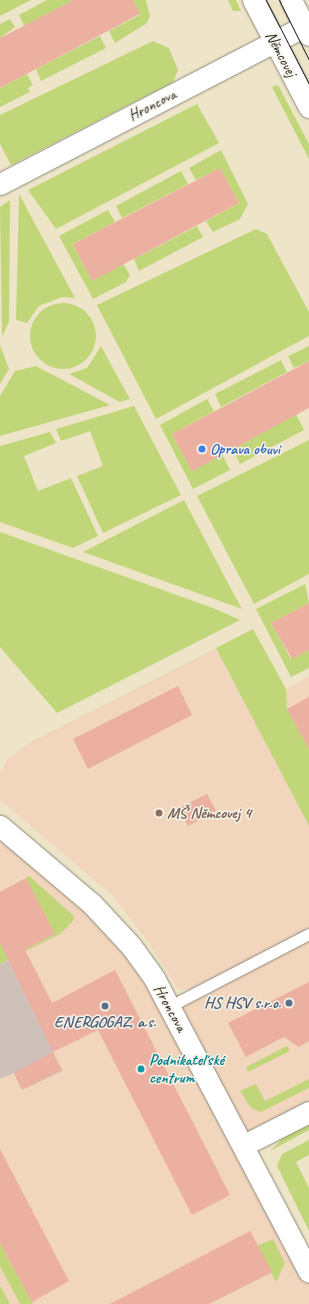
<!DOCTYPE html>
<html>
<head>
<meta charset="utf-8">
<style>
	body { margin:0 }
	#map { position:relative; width:309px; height:1304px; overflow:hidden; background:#eee5c9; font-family:Caveat,sans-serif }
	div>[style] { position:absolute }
	.built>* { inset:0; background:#f1d5bd }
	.industrial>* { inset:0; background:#cec1ba }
	.green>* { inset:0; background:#c1d679 }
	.round { border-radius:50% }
	.building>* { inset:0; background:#ecb0a0 }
	.roads { filter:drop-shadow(0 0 1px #8c887a) drop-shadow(0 0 1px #8c887a) }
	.lane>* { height:11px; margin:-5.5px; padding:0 5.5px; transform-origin:5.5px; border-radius:5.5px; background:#fff }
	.street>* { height:21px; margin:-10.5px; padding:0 10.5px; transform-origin:10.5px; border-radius:10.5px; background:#fff }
	.tram>* { height:1px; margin:-0.5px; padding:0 0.5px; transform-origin:0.5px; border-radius:0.5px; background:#2b2b2b }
	.dots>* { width:11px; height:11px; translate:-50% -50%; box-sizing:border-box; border:2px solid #f7f3e8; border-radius:50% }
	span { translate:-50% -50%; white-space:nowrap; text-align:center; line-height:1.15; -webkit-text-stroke:3px #f7f3e8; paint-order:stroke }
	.street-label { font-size:16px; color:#2b2b2b }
	.shop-label { font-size:16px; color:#366cbe; font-weight:700 }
	.left { translate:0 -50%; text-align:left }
	.education-label { font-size:16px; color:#785e54; font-weight:700 }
	.service-label { font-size:16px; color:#4e5e75; font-weight:700 }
	.right { translate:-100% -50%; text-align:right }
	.culture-label { font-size:16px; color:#0d838f; font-weight:700 }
</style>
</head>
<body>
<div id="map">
	<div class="built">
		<i style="clip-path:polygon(216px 648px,309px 826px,309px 930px,191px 990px,178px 989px,146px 939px,112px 895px,0 800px,0 773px,6px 761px,25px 745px)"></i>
		<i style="clip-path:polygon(309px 676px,309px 749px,287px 709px,286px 689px)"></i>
		<i style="clip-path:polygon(0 826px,80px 893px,170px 1006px,309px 934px,309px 1112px,244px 1145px,309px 1273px,309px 1304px,0 1304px,0 1079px,14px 1072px,22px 1090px,62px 1070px,53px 1052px,26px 954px,0 964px)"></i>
	</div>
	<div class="industrial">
		<i style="clip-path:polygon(26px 954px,53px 1052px,62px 1071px,22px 1090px,14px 1073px,0 1079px,0 964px)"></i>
	</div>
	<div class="green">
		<i style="clip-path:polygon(0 0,31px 0,0 16px)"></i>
		<i style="clip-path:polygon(47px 0,74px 0,24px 26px,19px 15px)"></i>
		<i style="clip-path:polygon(133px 0,146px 0,150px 16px,147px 23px,115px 43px,109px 31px,140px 15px)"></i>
		<i style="clip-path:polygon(228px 0,236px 0,241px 11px,233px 11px)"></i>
		<i style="clip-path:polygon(10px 19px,15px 27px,0 38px,0 24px)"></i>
		<i style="clip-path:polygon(100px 36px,106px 48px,41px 81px,36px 69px)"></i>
		<i style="clip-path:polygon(153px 41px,169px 48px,178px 70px,173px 82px,11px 165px,0 144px,0 115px)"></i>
		<i style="clip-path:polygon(27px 74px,33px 85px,28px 88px,30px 92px,0 107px,0 88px)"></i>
		<i style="clip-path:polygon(278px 85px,309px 144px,309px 159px,272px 87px)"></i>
		<i style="clip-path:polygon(197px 104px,219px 143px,56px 229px,28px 190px)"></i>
		<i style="clip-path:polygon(221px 150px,248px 204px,240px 219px,213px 232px,206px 221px,239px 203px,220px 168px,196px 180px,189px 168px)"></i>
		<i style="clip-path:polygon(181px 171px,188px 184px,122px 218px,116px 206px)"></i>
		<i style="clip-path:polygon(19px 194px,75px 298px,62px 297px,39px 306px,27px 323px,16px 320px)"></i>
		<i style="clip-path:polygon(10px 200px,9px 322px,2px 337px,0 207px)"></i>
		<i style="clip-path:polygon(108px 210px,115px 222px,73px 244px,92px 281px,123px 264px,130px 275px,126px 282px,93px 299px,59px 236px)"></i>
		<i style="clip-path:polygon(197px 226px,203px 237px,139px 271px,134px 259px)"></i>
		<i style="clip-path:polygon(256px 229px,267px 234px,309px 312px,309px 336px,156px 419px,97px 305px)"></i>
		<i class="round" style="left:30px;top:303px;width:66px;height:66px"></i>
		<i style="clip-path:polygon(0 345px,9px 369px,0 384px)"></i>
		<i style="clip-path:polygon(101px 346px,126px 392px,130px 399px,120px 402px,69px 374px,87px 368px)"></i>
		<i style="clip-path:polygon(309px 346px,309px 361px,294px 368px,288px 356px)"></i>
		<i style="clip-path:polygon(281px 360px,287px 372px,221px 407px,215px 394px)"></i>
		<i style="clip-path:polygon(36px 366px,110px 405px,0 436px,0 396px,15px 371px)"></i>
		<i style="clip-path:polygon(207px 399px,214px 411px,172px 434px,192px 471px,222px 454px,230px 470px,193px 489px,160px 425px)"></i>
		<i style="clip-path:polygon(134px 406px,181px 495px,103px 533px,77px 476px,103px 466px,90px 431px,61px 441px,56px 429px)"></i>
		<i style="clip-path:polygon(296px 414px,304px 430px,240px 464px,233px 449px)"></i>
		<i style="clip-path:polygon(50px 432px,56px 443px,24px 456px,38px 491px,71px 478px,98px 536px,73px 548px,0 522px,0 446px)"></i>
		<i style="clip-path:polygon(309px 440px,309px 574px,254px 604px,197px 496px)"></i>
		<i style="clip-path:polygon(184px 500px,237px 600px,242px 609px,83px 552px)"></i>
		<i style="clip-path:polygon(0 532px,213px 608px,240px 620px,57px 713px,0 647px)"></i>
		<i style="clip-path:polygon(305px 584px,309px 603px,271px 623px,291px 659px,309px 650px,309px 668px,291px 677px,256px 609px)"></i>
		<i style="clip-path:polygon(253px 629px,286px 689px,287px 709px,309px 749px,309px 826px,216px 648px)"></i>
		<i style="clip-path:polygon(29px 876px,74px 916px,73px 921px,60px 934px,0 964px,0 943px,8px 959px,55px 934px,26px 878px)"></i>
		<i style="clip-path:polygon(287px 1046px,290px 1051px,248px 1072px,246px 1067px)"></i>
		<i style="clip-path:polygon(309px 1079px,309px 1088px,261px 1112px,251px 1108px,240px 1091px,256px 1084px,265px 1101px)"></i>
		<i style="clip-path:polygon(309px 1124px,309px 1130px,270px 1151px,283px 1138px)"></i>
		<i style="clip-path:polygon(309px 1140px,309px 1155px,296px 1162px,309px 1188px,309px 1231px,277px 1166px,282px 1154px)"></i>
		<i style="clip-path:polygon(273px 1239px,285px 1263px,276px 1282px,257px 1246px)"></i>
		<i style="clip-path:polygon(0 1243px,33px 1304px,20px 1304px,0 1266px)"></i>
		<i style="clip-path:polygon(0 1285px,10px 1304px,0 1304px)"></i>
	</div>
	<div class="building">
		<i style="clip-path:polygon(74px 0,133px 0,140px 14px,0 88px,0 38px)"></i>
		<i style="clip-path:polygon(220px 168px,239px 203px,92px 281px,73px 244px)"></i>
		<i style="clip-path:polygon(309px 361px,309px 408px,192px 471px,172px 434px)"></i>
		<i style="clip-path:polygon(309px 603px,309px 650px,292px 659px,271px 623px)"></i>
		<i style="clip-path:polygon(178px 686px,192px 715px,88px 769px,73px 739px)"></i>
		<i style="clip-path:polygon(309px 697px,309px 749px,287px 709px)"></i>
		<i style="clip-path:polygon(207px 794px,216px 811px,188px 826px,179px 808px)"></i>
		<i style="clip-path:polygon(26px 878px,55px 934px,25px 950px,52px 1003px,115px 970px,230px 1195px,192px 1215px,98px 1030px,53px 1052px,62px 1070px,22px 1090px,14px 1073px,53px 1052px,0 943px,0 892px)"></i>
		<i style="clip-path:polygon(309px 982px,309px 1041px,299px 1047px,284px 1037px,246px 1057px,228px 1023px)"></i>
		<i style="clip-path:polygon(0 1149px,69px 1281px,32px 1302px,0 1243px)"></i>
		<i style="clip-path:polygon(250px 1231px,272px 1272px,209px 1304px,110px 1304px)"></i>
	</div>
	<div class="roads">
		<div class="lane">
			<i style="left:170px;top:1006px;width:157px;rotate:-27.4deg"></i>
		</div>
		<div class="street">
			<i style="left:253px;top:0;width:121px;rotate:62.4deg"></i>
			<i style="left:291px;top:0;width:39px;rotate:63deg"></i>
			<i style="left:0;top:184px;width:343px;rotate:-27.4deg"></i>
			<i style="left:0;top:826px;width:121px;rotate:40.3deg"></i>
			<i style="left:92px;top:904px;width:57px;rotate:47.1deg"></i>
			<i style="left:131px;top:946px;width:39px;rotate:54deg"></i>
			<i style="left:154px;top:978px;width:332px;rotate:62.2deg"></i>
			<i style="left:244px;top:1145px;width:73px;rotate:-26.9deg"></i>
		</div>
	</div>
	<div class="tram">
		<i style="left:266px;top:0;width:94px;rotate:62.9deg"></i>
		<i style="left:279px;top:0;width:67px;rotate:63.4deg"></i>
	</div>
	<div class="dots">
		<i style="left:202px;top:449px;background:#3f7fe0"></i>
		<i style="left:159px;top:813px;background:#8d6e63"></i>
		<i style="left:289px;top:1003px;background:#5c6f8a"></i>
		<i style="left:105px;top:1006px;background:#5c6f8a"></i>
		<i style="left:141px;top:1069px;background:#0f9aa8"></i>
	</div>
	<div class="street-label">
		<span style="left:281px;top:54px;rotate:62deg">Němcovej</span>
		<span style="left:152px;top:105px;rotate:-28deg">Hroncova</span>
		<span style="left:170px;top:1008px;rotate:61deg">Hroncova</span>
	</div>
	<div class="shop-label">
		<span class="left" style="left:210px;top:449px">Oprava obuvi</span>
	</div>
	<div class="education-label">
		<span class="left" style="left:167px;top:813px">MŠ Němcovej 4</span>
	</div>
	<div class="service-label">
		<span class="right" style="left:281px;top:1003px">HS HSV s.r.o.</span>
		<span style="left:105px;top:1022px">ENERGOGAZ, a.s.</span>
	</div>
	<div class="culture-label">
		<span class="left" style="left:149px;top:1069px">Podnikateľské<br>centrum</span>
	</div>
</div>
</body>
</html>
